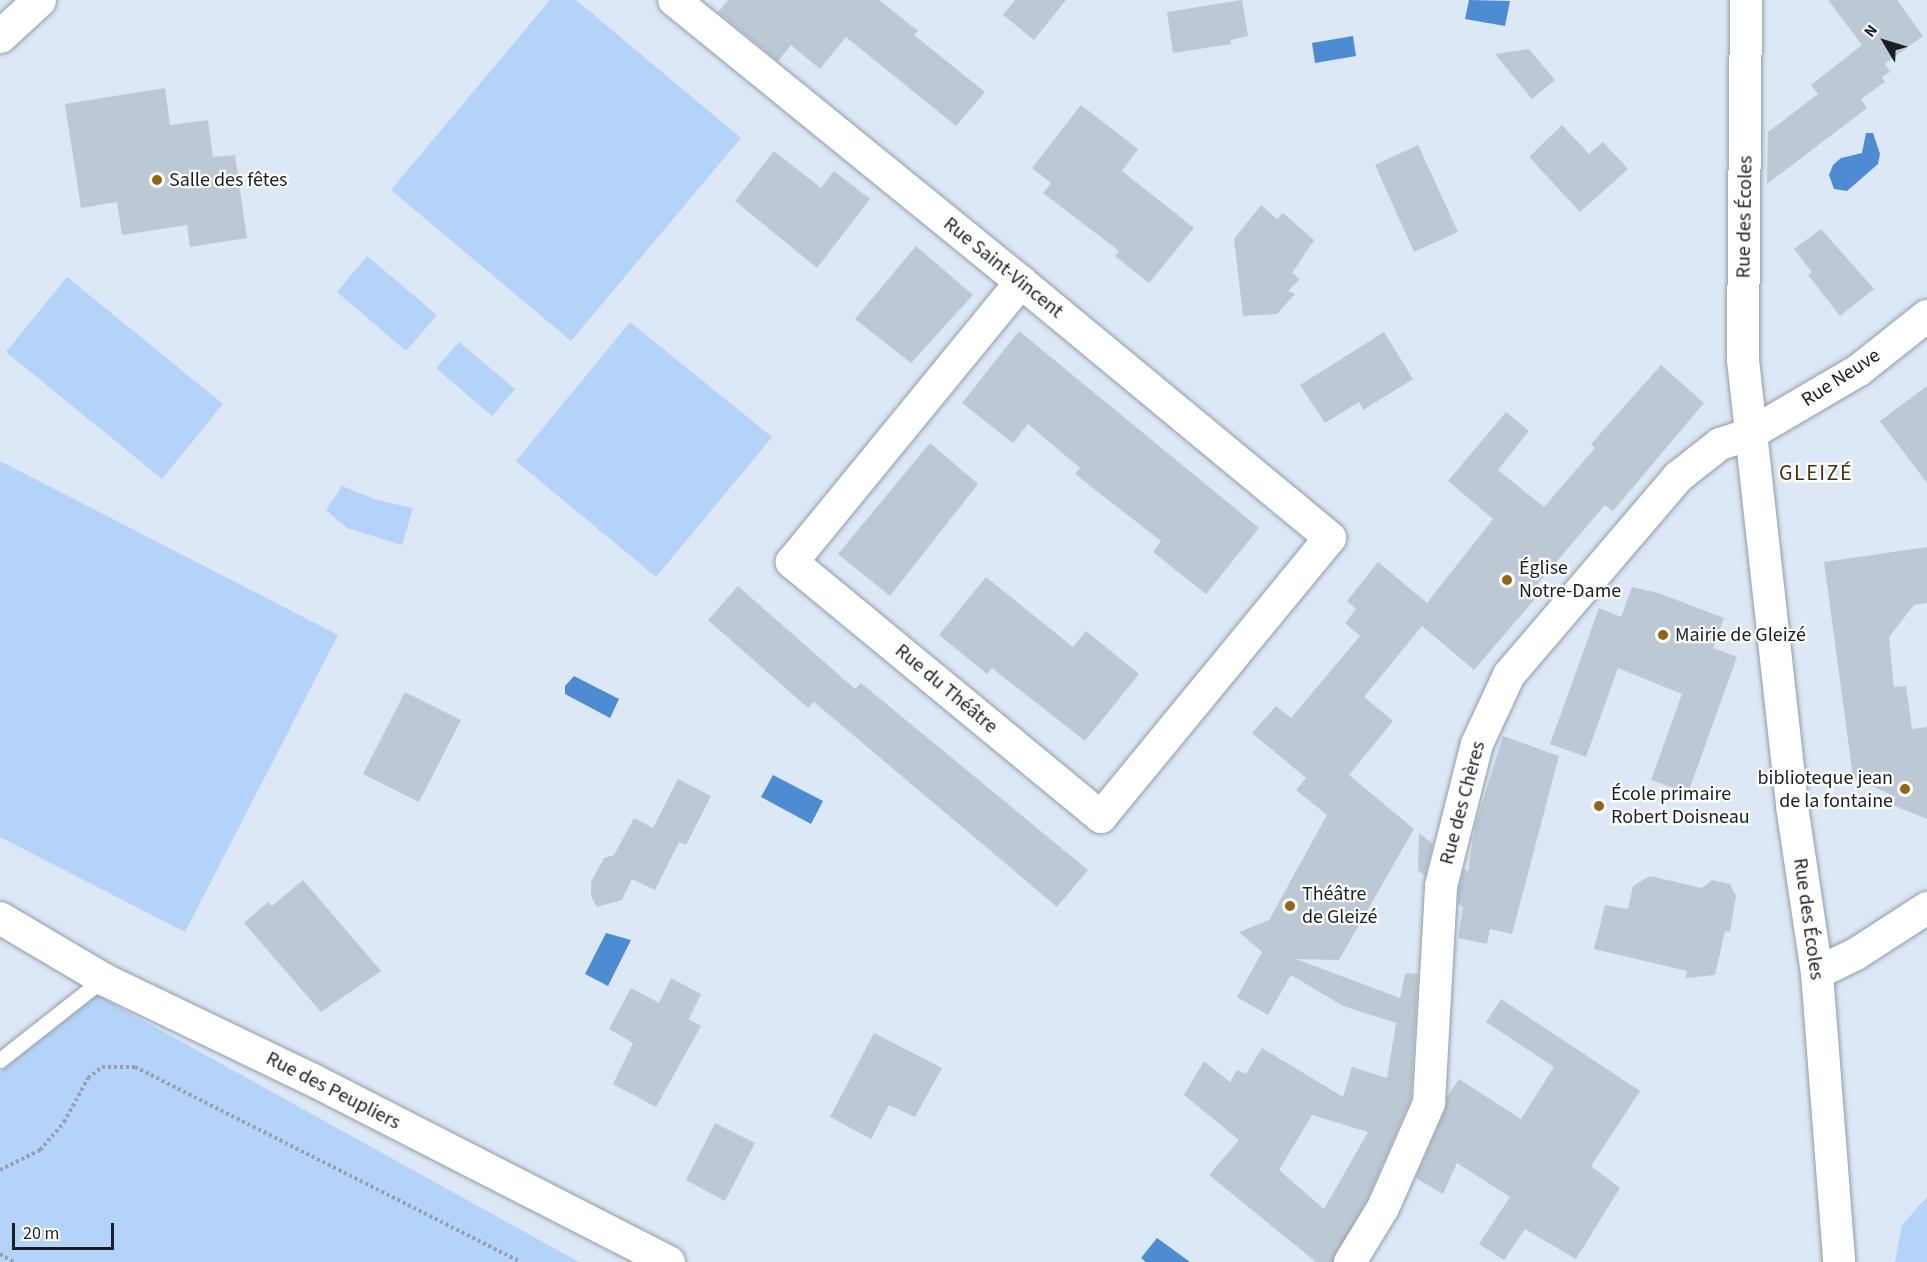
<!DOCTYPE html>
<html>
<head>
<meta charset="utf-8">
<style>
	body { margin:0 }
	#map { position:relative; width:1927px; height:1262px; overflow:hidden; background:#dce8f6; font-family:"Source Sans 3",sans-serif }
	div>[style] { position:absolute }
	.green>* { inset:0; background:#b3d3f9 }
	.water>* { inset:0; background:#4d8bd3 }
	.building>* { inset:0; background:#bdc8d5 }
	.path>* { height:4px; margin-top:-2px; transform-origin:0; background:repeating-linear-gradient(90deg,#97a0ab 0 3px,transparent 0 6px) }
	.roads { filter:drop-shadow(0 0 2px #919ca9) drop-shadow(0 0 2px #919ca9) }
	.lane>* { height:15px; margin:-7.5px; padding:0 7.5px; transform-origin:7.5px; border-radius:7.5px; background:#fff }
	.street>* { height:32px; margin:-16px; padding:0 16px; transform-origin:16px; border-radius:16px; background:#fff }
	.secondary>* { height:33px; margin:-16.5px; padding:0 16.5px; transform-origin:16.5px; border-radius:16.5px; background:#fff }
	.dots>* { width:16px; height:16px; translate:-50% -50%; box-sizing:border-box; border:3px solid #fff; border-radius:50% }
	span { translate:-50% -50%; white-space:nowrap; text-align:center; line-height:1.15; -webkit-text-stroke:4.5px #fff; paint-order:stroke }
	.poi-label { font-size:20px; color:#1b1f24 }
	.left { translate:0 -50%; text-align:left }
	.right { translate:-100% -50%; text-align:right }
	.street-label { font-size:20px; color:#1b1f24 }
	.quarter-label { font-size:22px; color:#47300c; letter-spacing:1.5px }
	.north { position:absolute; left:1855px; top:12px; width:60px; height:60px; -webkit-text-stroke:4px #fff; paint-order:stroke; rotate:308deg; font-size:16px; font-weight:700; line-height:24px; text-align:center; color:#1b1f24 }
	.north::after { content:''; display:block; margin:auto; width:21px; height:27px; background:#1b1f24; clip-path:polygon(50% 0,100% 100%,50% 72%,0 100%) }
	.scale { position:absolute; left:12px; top:1223px; width:102px; height:27px; box-sizing:border-box; border:3px solid #1b1f24; border-top:0; padding-left:8px; font-size:18px; line-height:21px; white-space:nowrap; color:#1b1f24; -webkit-text-stroke:4px #fff; paint-order:stroke }
</style>
</head>
<body>
<div id="map">
	<div class="green">
		<i style="clip-path:polygon(550px 0,576px 0,741px 138px,571px 341px,391px 190px)"></i>
		<i style="clip-path:polygon(367px 256px,437px 315px,406px 351px,337px 292px)"></i>
		<i style="clip-path:polygon(67px 277px,223px 404px,162px 479px,6px 352px)"></i>
		<i style="clip-path:polygon(630px 322px,772px 437px,656px 577px,516px 461px)"></i>
		<i style="clip-path:polygon(459px 342px,515px 389px,492px 416px,436px 368px)"></i>
		<i style="clip-path:polygon(0 461px,338px 635px,185px 932px,0 837px)"></i>
		<i style="clip-path:polygon(342px 486px,377px 500px,413px 508px,402px 545px,347px 528px,326px 510px)"></i>
		<i style="clip-path:polygon(97px 995px,579px 1262px,0 1262px,0 1072px)"></i>
		<i style="clip-path:polygon(1927px 1197px,1927px 1262px,1895px 1262px,1902px 1225px)"></i>
	</div>
	<div class="water">
		<i style="clip-path:polygon(1469px 0,1510px 1px,1505px 26px,1465px 19px)"></i>
		<i style="clip-path:polygon(1353px 36px,1356px 56px,1315px 63px,1312px 43px)"></i>
		<i style="clip-path:polygon(1866px 133px,1873px 133px,1880px 154px,1878px 164px,1847px 191px,1834px 189px,1829px 175px,1833px 165px,1841px 158px,1862px 153px)"></i>
		<i style="clip-path:polygon(574px 676px,619px 699px,610px 718px,565px 694px,565px 686px)"></i>
		<i style="clip-path:polygon(773px 775px,823px 801px,811px 824px,761px 797px)"></i>
		<i style="clip-path:polygon(606px 933px,631px 940px,608px 986px,585px 974px)"></i>
		<i style="clip-path:polygon(1157px 1238px,1190px 1262px,1146px 1262px,1141px 1258px)"></i>
	</div>
	<div class="building">
		<i style="clip-path:polygon(728px 0,879px 0,918px 31px,914px 35px,985px 92px,956px 126px,846px 37px,820px 69px,791px 45px,778px 61px,718px 12px)"></i>
		<i style="clip-path:polygon(1015px 0,1066px 0,1034px 40px,1003px 15px)"></i>
		<i style="clip-path:polygon(1242px 0,1248px 36px,1231px 40px,1231px 44px,1173px 53px,1167px 12px)"></i>
		<i style="clip-path:polygon(1828px 0,1897px 0,1923px 36px,1885px 64px,1890px 72px,1882px 77px,1885px 82px,1861px 99px,1867px 108px,1767px 184px,1768px 132px,1818px 94px,1811px 85px,1862px 45px)"></i>
		<i style="clip-path:polygon(1529px 49px,1555px 80px,1532px 99px,1495px 54px)"></i>
		<i style="clip-path:polygon(165px 88px,170px 125px,208px 120px,213px 157px,235px 155px,247px 238px,190px 247px,187px 225px,122px 235px,117px 202px,81px 208px,65px 104px)"></i>
		<i style="clip-path:polygon(1081px 105px,1138px 149px,1122px 171px,1194px 228px,1149px 283px,1115px 256px,1119px 251px,1043px 193px,1051px 183px,1032px 168px)"></i>
		<i style="clip-path:polygon(1562px 125px,1589px 154px,1603px 142px,1628px 169px,1580px 212px,1529px 157px)"></i>
		<i style="clip-path:polygon(1418px 145px,1458px 232px,1414px 252px,1375px 165px)"></i>
		<i style="clip-path:polygon(774px 151px,821px 188px,834px 171px,870px 199px,817px 268px,735px 201px)"></i>
		<i style="clip-path:polygon(1261px 205px,1277px 219px,1283px 213px,1314px 240px,1292px 273px,1300px 279px,1288px 291px,1295px 294px,1277px 314px,1243px 316px,1234px 239px)"></i>
		<i style="clip-path:polygon(1821px 229px,1874px 289px,1840px 316px,1808px 275px,1812px 272px,1794px 249px)"></i>
		<i style="clip-path:polygon(916px 246px,973px 295px,911px 363px,855px 319px)"></i>
		<i style="clip-path:polygon(1019px 331px,1259px 528px,1206px 594px,1153px 552px,1161px 541px,1075px 474px,1080px 468px,1028px 424px,1013px 443px,962px 403px)"></i>
		<i style="clip-path:polygon(1384px 332px,1413px 379px,1363px 410px,1359px 402px,1325px 423px,1300px 385px)"></i>
		<i style="clip-path:polygon(evenodd,1661px 365px,1704px 403px,1613px 511px,1605px 505px,1534px 588px,1540px 593px,1474px 670px,1422px 626px,1364px 697px,1393px 721px,1349px 775px,1414px 829px,1339px 960px,1296px 959px,1400px 998px,1405px 973px,1418px 974px,1411px 1099px,1367px 1200px,1332px 1262px,1316px 1262px,1209px 1175px,1239px 1140px,1184px 1095px,1204px 1061px,1230px 1082px,1237px 1070px,1246px 1074px,1262px 1048px,1343px 1097px,1352px 1067px,1387px 1078px,1396px 1023px,1343px 1006px,1291px 975px,1268px 1015px,1237px 997px,1262px 952px,1239px 932px,1269px 920px,1327px 815px,1296px 790px,1306px 778px,1252px 733px,1276px 706px,1291px 718px,1360px 636px,1345px 623px,1356px 609px,1347px 601px,1378px 562px,1427px 603px,1493px 519px,1448px 481px,1506px 412px,1529px 431px,1498px 470px,1544px 507px,1595px 448px,1591px 444px,1661px 365px,1312px 1115px,1368px 1132px,1324px 1209px,1279px 1170px,1312px 1115px)"></i>
		<i style="clip-path:polygon(1927px 386px,1927px 483px,1880px 421px)"></i>
		<i style="clip-path:polygon(930px 443px,978px 484px,890px 596px,838px 554px)"></i>
		<i style="clip-path:polygon(1927px 547px,1927px 603px,1914px 605px,1889px 637px,1894px 687px,1906px 686px,1912px 729px,1927px 727px,1927px 819px,1890px 804px,1896px 797px,1853px 777px,1824px 562px)"></i>
		<i style="clip-path:polygon(986px 577px,1073px 647px,1086px 631px,1139px 674px,1085px 741px,992px 668px,987px 674px,939px 635px)"></i>
		<i style="clip-path:polygon(738px 586px,855px 689px,861px 683px,1088px 870px,1057px 907px,814px 702px,808px 708px,708px 620px)"></i>
		<i style="clip-path:polygon(1632px 587px,1658px 593px,1724px 618px,1713px 648px,1737px 657px,1688px 793px,1651px 780px,1682px 694px,1618px 668px,1586px 757px,1550px 744px,1599px 608px,1621px 617px)"></i>
		<i style="clip-path:polygon(405px 692px,461px 720px,419px 802px,363px 774px)"></i>
		<i style="clip-path:polygon(1503px 736px,1559px 756px,1512px 934px,1490px 929px,1487px 944px,1458px 938px,1463px 907px,1458px 903px,1459px 889px,1464px 869px,1468px 872px,1475px 826px)"></i>
		<i style="clip-path:polygon(678px 779px,711px 796px,686px 845px,679px 842px,655px 890px,632px 879px,622px 900px,597px 907px,591px 896px,591px 882px,604px 858px,614px 855px,634px 818px,653px 828px)"></i>
		<i style="clip-path:polygon(1419px 833px,1433px 844px,1425px 876px,1418px 870px)"></i>
		<i style="clip-path:polygon(1650px 876px,1702px 888px,1712px 880px,1730px 884px,1736px 896px,1730px 932px,1725px 931px,1715px 975px,1686px 978px,1687px 971px,1594px 949px,1605px 905px,1628px 909px,1633px 886px)"></i>
		<i style="clip-path:polygon(303px 880px,381px 971px,321px 1012px,244px 923px,268px 902px,272px 906px)"></i>
		<i style="clip-path:polygon(671px 978px,701px 994px,689px 1019px,701px 1026px,656px 1107px,613px 1084px,633px 1043px,609px 1029px,631px 988px,659px 1003px)"></i>
		<i style="clip-path:polygon(1501px 999px,1640px 1091px,1591px 1166px,1620px 1188px,1576px 1259px,1525px 1229px,1504px 1260px,1479px 1244px,1510px 1197px,1457px 1163px,1443px 1194px,1416px 1178px,1445px 1110px,1447px 1097px,1459px 1079px,1521px 1119px,1554px 1067px,1486px 1022px)"></i>
		<i style="clip-path:polygon(874px 1033px,942px 1068px,915px 1117px,889px 1105px,871px 1139px,830px 1117px)"></i>
		<i style="clip-path:polygon(715px 1123px,755px 1143px,725px 1201px,686px 1180px)"></i>
	</div>
	<div class="path">
		<i style="left:0;top:1170px;width:45px;rotate:-26.6deg"></i>
		<i style="left:40px;top:1150px;width:37px;rotate:-49deg"></i>
		<i style="left:64px;top:1122px;width:50px;rotate:-61.4deg"></i>
		<i style="left:88px;top:1078px;width:18px;rotate:-38deg"></i>
		<i style="left:102px;top:1067px;width:33px"></i>
		<i style="left:135px;top:1067px;width:432px;rotate:26.8deg"></i>
		<i style="left:0;top:1254px;width:16px;rotate:30deg"></i>
	</div>
	<div class="roads">
		<div class="lane">
			<i style="left:0;top:1060px;width:131px;rotate:-38.2deg"></i>
		</div>
		<div class="street">
			<i style="left:674px;top:0;width:447px;rotate:39.1deg"></i>
			<i style="left:1021px;top:282px;width:401px;rotate:39.6deg"></i>
			<i style="left:1330px;top:538px;width:361px;rotate:129.4deg"></i>
			<i style="left:1101px;top:817px;width:401px;rotate:-140.5deg"></i>
			<i style="left:792px;top:562px;width:362px;rotate:-50.7deg"></i>
			<i style="left:1746px;top:0;width:360px;rotate:90.5deg"></i>
			<i style="left:1743px;top:360px;width:449px;rotate:83.7deg"></i>
			<i style="left:1792px;top:806px;width:169px;rotate:81.5deg"></i>
			<i style="left:1817px;top:973px;width:290px;rotate:85.6deg"></i>
			<i style="left:0;top:918px;width:120px;rotate:30.6deg"></i>
			<i style="left:103px;top:979px;width:233px;rotate:25.7deg"></i>
			<i style="left:313px;top:1080px;width:400px;rotate:27.1deg"></i>
			<i style="left:1817px;top:973px;width:43px;rotate:-26deg"></i>
			<i style="left:1856px;top:954px;width:85px;rotate:-32.9deg"></i>
			<i style="left:1350px;top:1262px;width:63px;rotate:-58.6deg"></i>
			<i style="left:1383px;top:1208px;width:115px;rotate:-66.3deg"></i>
			<i style="left:1429px;top:1103px;width:217px;rotate:-86.8deg"></i>
			<i style="left:1441px;top:886px;width:146px;rotate:-75.8deg"></i>
			<i style="left:1477px;top:744px;width:76px;rotate:-65.1deg"></i>
			<i style="left:1509px;top:675px;width:260px;rotate:-49.5deg"></i>
			<i style="left:1678px;top:477px;width:53px;rotate:-38.2deg"></i>
			<i style="left:1720px;top:444px;width:32px;rotate:-18deg"></i>
			<i style="left:1750px;top:434px;width:126px;rotate:-30.4deg"></i>
			<i style="left:1859px;top:370px;width:87px;rotate:-38.5deg"></i>
		</div>
		<div class="secondary">
			<i style="left:0;top:36px;width:53px;rotate:-42.7deg"></i>
		</div>
	</div>
	<div class="dots">
		<i style="left:157px;top:180px;background:#956415"></i>
		<i style="left:1507px;top:580px;background:#956415"></i>
		<i style="left:1663px;top:635px;background:#956415"></i>
		<i style="left:1905px;top:789px;background:#956415"></i>
		<i style="left:1599px;top:806px;background:#956415"></i>
		<i style="left:1290px;top:906px;background:#956415"></i>
	</div>
	<div class="poi-label">
		<span class="left" style="left:169px;top:180px">Salle des fêtes</span>
		<span class="left" style="left:1519px;top:580px">Église<br>Notre-Dame</span>
		<span class="left" style="left:1675px;top:635px">Mairie de Gleizé</span>
		<span class="right" style="left:1893px;top:790px">biblioteque jean<br>de la fontaine</span>
		<span class="left" style="left:1611px;top:806px">École primaire<br>Robert Doisneau</span>
		<span class="left" style="left:1302px;top:906px">Théâtre<br>de Gleizé</span>
	</div>
	<div class="street-label">
		<span style="left:1745px;top:217px;rotate:-89deg">Rue des Écoles</span>
		<span style="left:1003px;top:268px;rotate:39deg">Rue Saint-Vincent</span>
		<span style="left:1841px;top:378px;rotate:-33deg">Rue Neuve</span>
		<span style="left:946px;top:689px;rotate:40deg">Rue du Théâtre</span>
		<span style="left:1463px;top:803px;rotate:-75deg">Rue des Chères</span>
		<span style="left:1808px;top:919px;rotate:82deg">Rue des Écoles</span>
		<span style="left:333px;top:1091px;rotate:27deg">Rue des Peupliers</span>
	</div>
	<div class="quarter-label">
		<span style="left:1816px;top:474px">GLEIZÉ</span>
	</div>
	<div class="north">N</div>
	<div class="scale">20 m</div>
</div>
</body>
</html>
